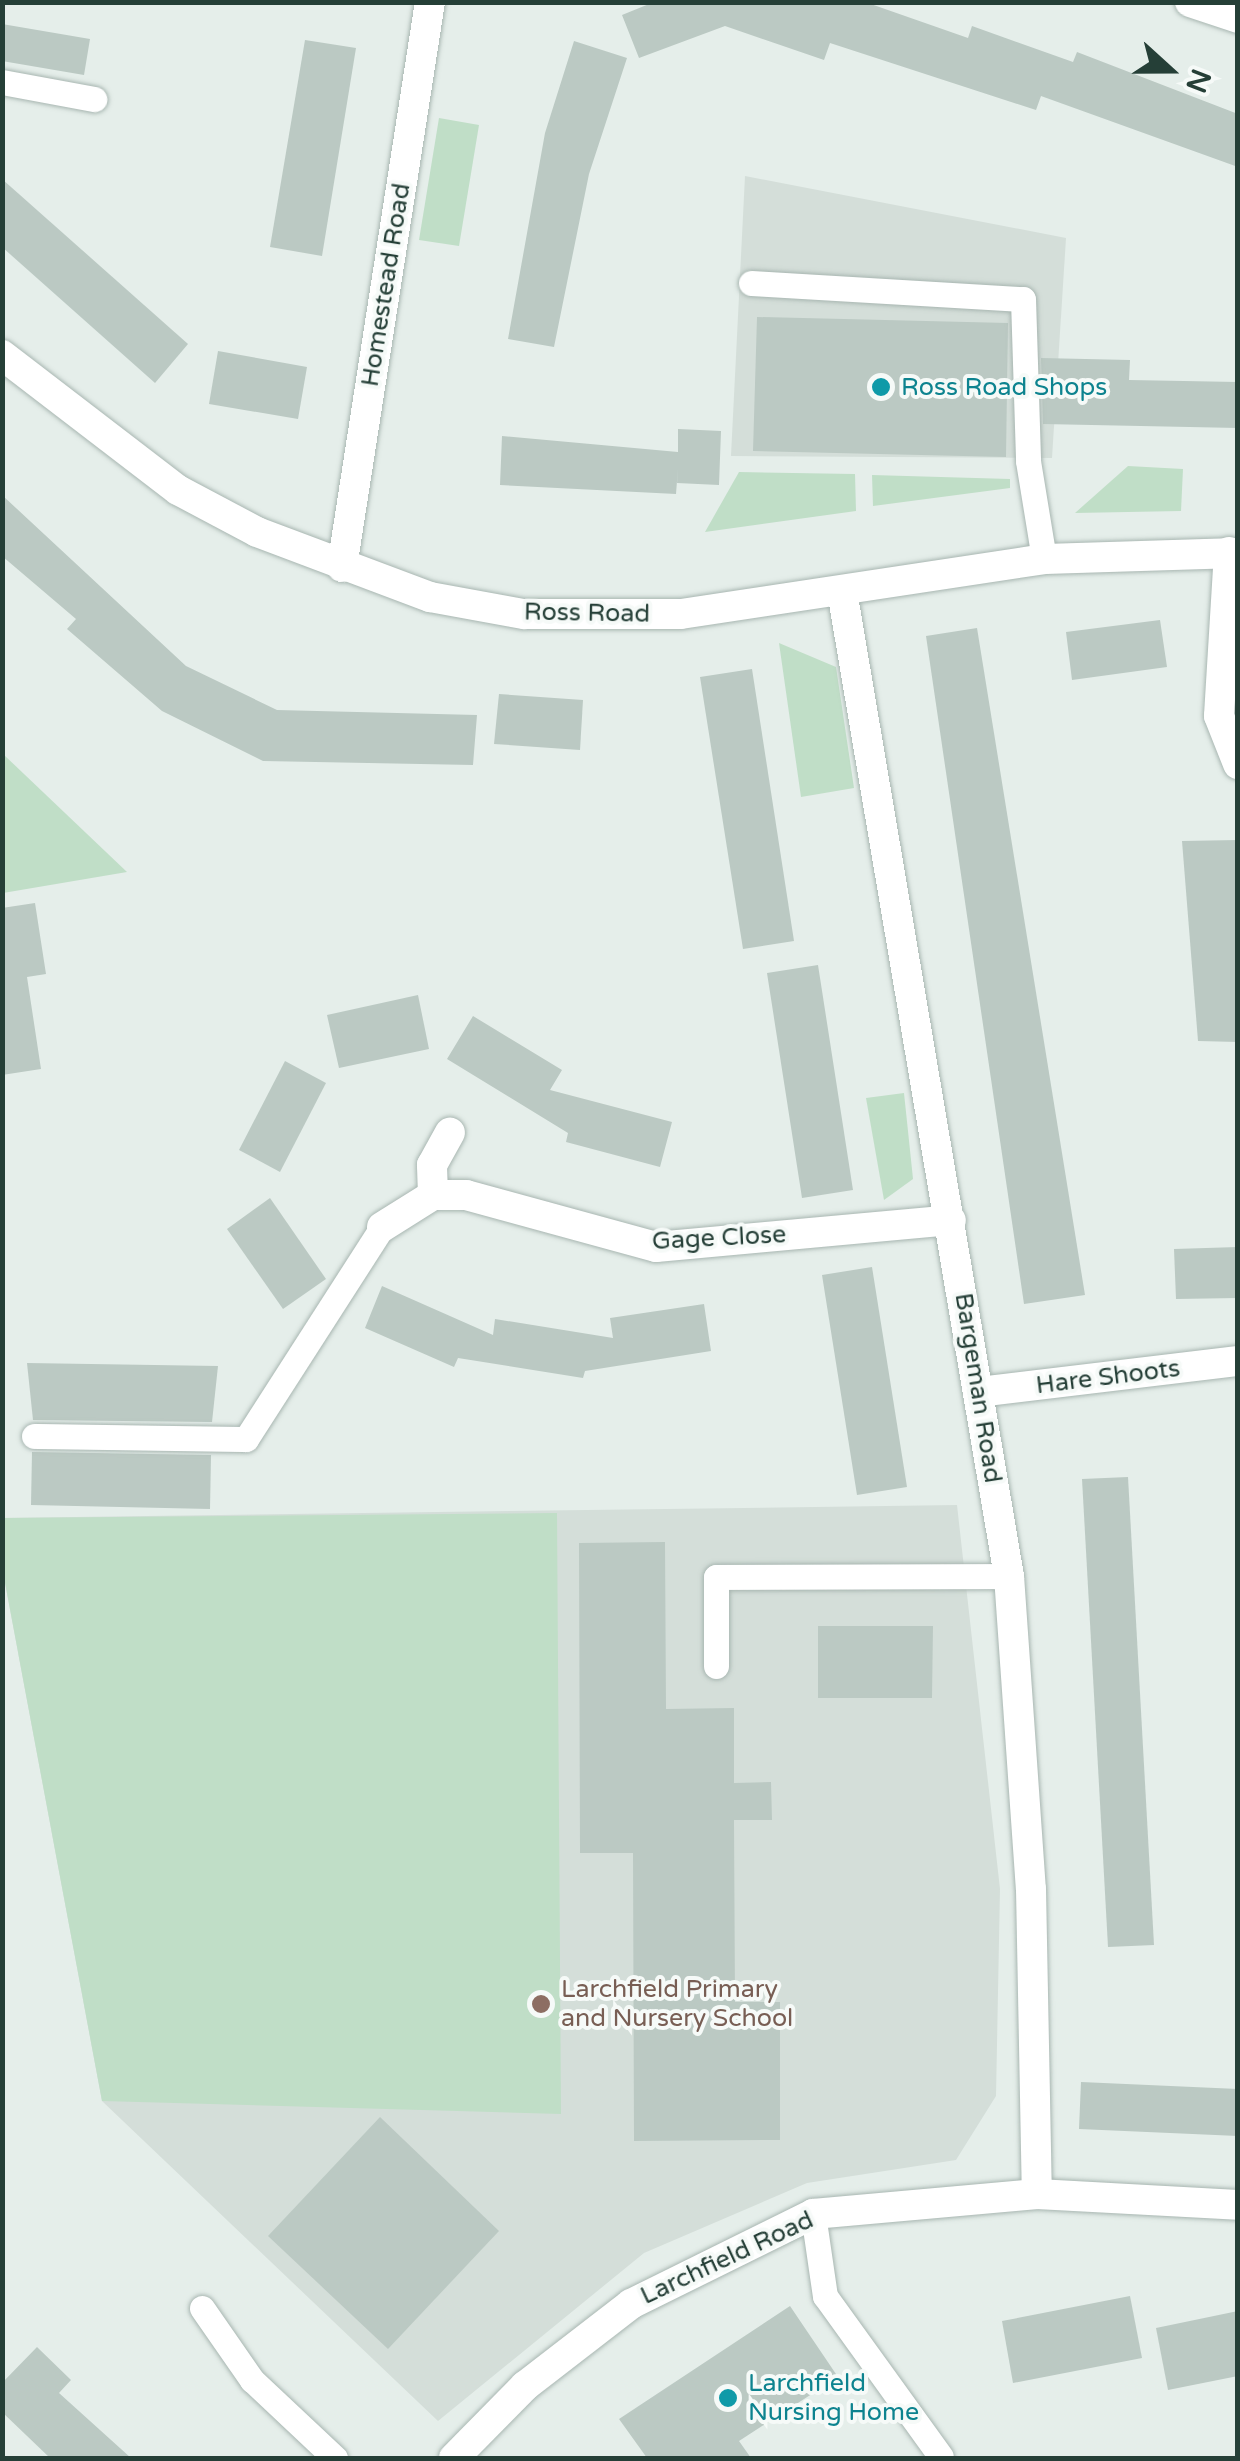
<!DOCTYPE html>
<html>
<head>
<meta charset="utf-8">
<style>
	body { margin:0 }
	#map { position:relative; width:1240px; height:2461px; overflow:hidden; background:#e5eeea; font-family:"Varela Round",sans-serif }
	div>[style] { position:absolute }
	.built>* { inset:0; background:#d4ded9 }
	.green>* { inset:0; background:#c0dec7 }
	.building>* { inset:0; background:#bbc9c3 }
	.roads { filter:drop-shadow(0 0 2px #a8b6b1) drop-shadow(0 0 2px #a8b6b1) }
	.lane>* { height:25px; margin:-12.5px; padding:0 12.5px; transform-origin:12.5px; border-radius:12.5px; background:#fff }
	.street>* { height:30px; margin:-15px; padding:0 15px; transform-origin:15px; border-radius:15px; background:#fff }
	.dots>* { width:28px; height:28px; translate:-50% -50%; box-sizing:border-box; border:5px solid #f6faf8; border-radius:50% }
	span { translate:-50% -50%; white-space:nowrap; text-align:center; line-height:1.15; -webkit-text-stroke:8px #f6faf8; paint-order:stroke }
	.street-label { font-size:25px; color:#253f37 }
	.culture-label { font-size:25px; color:#0d838f }
	.left { translate:0 -50%; text-align:left }
	.education-label { font-size:25px; color:#785e54 }
	.frame { position:absolute; inset:0; border:5px solid #253f37; pointer-events:none }
	.north { position:absolute; left:1120px; top:20px; width:100px; height:100px; -webkit-text-stroke:8px #f6faf8; paint-order:stroke; rotate:111deg; font-size:28px; font-weight:700; line-height:40px; text-align:center; color:#253f37 }
	.north::after { content:''; display:block; margin:auto; width:35px; height:45px; background:#253f37; clip-path:polygon(50% 0,100% 100%,50% 72%,0 100%) }
</style>
</head>
<body>
<div id="map">
	<div class="built">
		<i style="clip-path:polygon(745px 176px,1066px 238px,1052px 458px,731px 456px)"></i>
		<i style="clip-path:polygon(957px 1505px,1000px 1889px,996px 2096px,956px 2160px,807px 2183px,644px 2253px,438px 2421px,102px 2101px,3px 1572px,2px 1518px)"></i>
	</div>
	<div class="green">
		<i style="clip-path:polygon(439px 118px,479px 125px,459px 246px,419px 240px)"></i>
		<i style="clip-path:polygon(1128px 466px,1183px 469px,1181px 511px,1075px 513px)"></i>
		<i style="clip-path:polygon(739px 472px,855px 474px,856px 511px,705px 532px)"></i>
		<i style="clip-path:polygon(872px 475px,1010px 479px,1010px 488px,873px 506px)"></i>
		<i style="clip-path:polygon(779px 643px,836px 667px,854px 788px,801px 797px)"></i>
		<i style="clip-path:polygon(3px 754px,127px 872px,3px 893px)"></i>
		<i style="clip-path:polygon(904px 1093px,913px 1179px,884px 1200px,866px 1098px)"></i>
		<i style="clip-path:polygon(557px 1513px,561px 2114px,102px 2101px,3px 1572px,3px 1518px)"></i>
	</div>
	<div class="building">
		<i style="clip-path:polygon(654px 2px,865px 2px,968px 38px,972px 26px,1073px 62px,1077px 52px,1238px 114px,1238px 167px,1041px 96px,1036px 110px,830px 43px,824px 60px,725px 26px,639px 58px,622px 15px)"></i>
		<i style="clip-path:polygon(2px 24px,90px 39px,84px 75px,2px 61px)"></i>
		<i style="clip-path:polygon(305px 40px,356px 48px,322px 256px,270px 247px)"></i>
		<i style="clip-path:polygon(574px 41px,627px 58px,589px 174px,554px 347px,508px 339px,545px 133px)"></i>
		<i style="clip-path:polygon(2px 179px,188px 344px,155px 383px,2px 247px)"></i>
		<i style="clip-path:polygon(757px 317px,1008px 323px,1006px 457px,753px 451px)"></i>
		<i style="clip-path:polygon(218px 351px,307px 367px,298px 419px,209px 404px)"></i>
		<i style="clip-path:polygon(1041px 358px,1130px 360px,1129px 380px,1238px 382px,1238px 428px,1043px 424px)"></i>
		<i style="clip-path:polygon(678px 429px,721px 431px,719px 485px,677px 483px,678px 468px,676px 494px,500px 485px,502px 436px,678px 452px)"></i>
		<i style="clip-path:polygon(2px 495px,186px 666px,277px 710px,477px 715px,473px 765px,263px 761px,162px 711px,67px 629px,76px 619px,2px 556px)"></i>
		<i style="clip-path:polygon(1160px 620px,1167px 667px,1072px 680px,1066px 632px)"></i>
		<i style="clip-path:polygon(977px 628px,1085px 1295px,1024px 1304px,926px 636px)"></i>
		<i style="clip-path:polygon(752px 669px,794px 941px,743px 949px,700px 677px)"></i>
		<i style="clip-path:polygon(499px 694px,583px 700px,580px 750px,494px 744px)"></i>
		<i style="clip-path:polygon(1238px 840px,1238px 1042px,1198px 1041px,1182px 841px)"></i>
		<i style="clip-path:polygon(35px 903px,46px 974px,27px 977px,41px 1069px,2px 1075px,2px 908px)"></i>
		<i style="clip-path:polygon(818px 965px,853px 1190px,802px 1198px,767px 973px)"></i>
		<i style="clip-path:polygon(418px 995px,429px 1049px,339px 1068px,327px 1015px)"></i>
		<i style="clip-path:polygon(473px 1016px,562px 1070px,550px 1090px,672px 1122px,660px 1167px,566px 1142px,568px 1133px,447px 1059px)"></i>
		<i style="clip-path:polygon(285px 1061px,326px 1083px,280px 1172px,239px 1150px)"></i>
		<i style="clip-path:polygon(270px 1198px,326px 1279px,283px 1309px,227px 1229px)"></i>
		<i style="clip-path:polygon(1238px 1247px,1238px 1298px,1176px 1299px,1174px 1249px)"></i>
		<i style="clip-path:polygon(872px 1267px,907px 1487px,857px 1495px,822px 1275px)"></i>
		<i style="clip-path:polygon(382px 1286px,493px 1335px,495px 1319px,613px 1338px,610px 1318px,704px 1304px,711px 1351px,585px 1371px,583px 1378px,458px 1358px,454px 1367px,365px 1328px)"></i>
		<i style="clip-path:polygon(27px 1363px,218px 1366px,212px 1422px,33px 1420px)"></i>
		<i style="clip-path:polygon(32px 1452px,211px 1455px,210px 1509px,31px 1505px)"></i>
		<i style="clip-path:polygon(1128px 1477px,1154px 1945px,1108px 1947px,1082px 1479px)"></i>
		<i style="clip-path:polygon(665px 1542px,666px 1709px,734px 1708px,734px 1783px,771px 1782px,772px 1820px,734px 1820px,735px 2002px,780px 2002px,780px 2140px,634px 2141px,633px 1853px,580px 1853px,579px 1543px)"></i>
		<i style="clip-path:polygon(818px 1626px,933px 1626px,932px 1698px,818px 1698px)"></i>
		<i style="clip-path:polygon(1081px 2082px,1238px 2089px,1238px 2136px,1079px 2129px)"></i>
		<i style="clip-path:polygon(380px 2117px,499px 2231px,388px 2349px,268px 2236px)"></i>
		<i style="clip-path:polygon(1130px 2296px,1142px 2358px,1013px 2383px,1002px 2321px)"></i>
		<i style="clip-path:polygon(790px 2306px,838px 2377px,739px 2441px,751px 2458px,647px 2458px,619px 2419px)"></i>
		<i style="clip-path:polygon(1238px 2311px,1238px 2376px,1168px 2390px,1156px 2328px)"></i>
		<i style="clip-path:polygon(37px 2347px,71px 2380px,59px 2393px,131px 2458px,50px 2458px,2px 2412px,2px 2383px)"></i>
	</div>
	<div class="roads">
		<div class="lane">
			<i style="left:2px;top:82px;width:94px;rotate:10.5deg"></i>
			<i style="left:751px;top:283px;width:272px;rotate:3.4deg"></i>
			<i style="left:1023px;top:299px;width:162px;rotate:88.2deg"></i>
			<i style="left:1028px;top:461px;width:99px;rotate:80.7deg"></i>
			<i style="left:34px;top:1436px;width:212px;rotate:0.8deg"></i>
			<i style="left:246px;top:1439px;width:252px;rotate:-57.3deg"></i>
			<i style="left:716px;top:1666px;width:89px;rotate:-90deg"></i>
			<i style="left:716px;top:1577px;width:293px;rotate:-0.2deg"></i>
			<i style="left:813px;top:2214px;width:83px;rotate:81.7deg"></i>
			<i style="left:825px;top:2296px;width:198px;rotate:54.2deg"></i>
			<i style="left:202px;top:2308px;width:88px;rotate:55.2deg"></i>
			<i style="left:252px;top:2380px;width:114px;rotate:43.2deg"></i>
		</div>
		<div class="street">
			<i style="left:1190px;top:2px;width:51px;rotate:18.4deg"></i>
			<i style="left:2px;top:355px;width:222px;rotate:37.5deg"></i>
			<i style="left:178px;top:490px;width:89px;rotate:28deg"></i>
			<i style="left:257px;top:532px;width:185px;rotate:20.6deg"></i>
			<i style="left:430px;top:597px;width:96px;rotate:10.3deg"></i>
			<i style="left:524px;top:614px;width:157px"></i>
			<i style="left:681px;top:614px;width:367px;rotate:-8.6deg"></i>
			<i style="left:1044px;top:559px;width:194px;rotate:-1.8deg"></i>
			<i style="left:1229px;top:552px;width:164px;rotate:93.5deg"></i>
			<i style="left:1219px;top:716px;width:52px;rotate:68.4deg"></i>
			<i style="left:342px;top:567px;width:572px;rotate:-81.15deg"></i>
			<i style="left:842px;top:591px;width:999px;rotate:80.38deg"></i>
			<i style="left:1009px;top:1576px;width:314px;rotate:86deg"></i>
			<i style="left:1031px;top:1889px;width:305px;rotate:88.9deg"></i>
			<i style="left:433px;top:1195px;width:30px;rotate:-92deg"></i>
			<i style="left:432px;top:1165px;width:37px;rotate:-61deg"></i>
			<i style="left:382px;top:1227px;width:60px;rotate:-32.1deg"></i>
			<i style="left:433px;top:1195px;width:33px"></i>
			<i style="left:466px;top:1195px;width:197px;rotate:15.3deg"></i>
			<i style="left:656px;top:1247px;width:296px;rotate:-5.2deg"></i>
			<i style="left:978px;top:1392px;width:262px;rotate:-6.8deg"></i>
			<i style="left:454px;top:2458px;width:101px;rotate:-45.4deg"></i>
			<i style="left:525px;top:2386px;width:134px;rotate:-37.7deg"></i>
			<i style="left:631px;top:2304px;width:203px;rotate:-26.3deg"></i>
			<i style="left:813px;top:2214px;width:225px;rotate:-5.1deg"></i>
			<i style="left:1037px;top:2194px;width:201px;rotate:3.1deg"></i>
		</div>
	</div>
	<div class="dots">
		<i style="left:881px;top:387px;background:#0f9aa8"></i>
		<i style="left:541px;top:2004px;background:#8d6e63"></i>
		<i style="left:728px;top:2398px;background:#0f9aa8"></i>
	</div>
	<div class="street-label">
		<span style="left:386px;top:285px;rotate:-81deg">Homestead Road</span>
		<span style="left:587px;top:613px;rotate:1deg">Ross Road</span>
		<span style="left:719px;top:1238px;rotate:-3deg">Gage Close</span>
		<span style="left:1108px;top:1377px;rotate:-7deg">Hare Shoots</span>
		<span style="left:978px;top:1388px;rotate:81deg">Bargeman Road</span>
		<span style="left:727px;top:2258px;rotate:-25deg">Larchfield Road</span>
	</div>
	<div class="culture-label">
		<span class="left" style="left:901px;top:387px">Ross Road Shops</span>
		<span class="left" style="left:748px;top:2398px">Larchfield<br>Nursing Home</span>
	</div>
	<div class="education-label">
		<span class="left" style="left:561px;top:2004px">Larchfield Primary<br>and Nursery School</span>
	</div>
	<div class="frame"></div>
	<div class="north">N</div>
</div>
</body>
</html>
